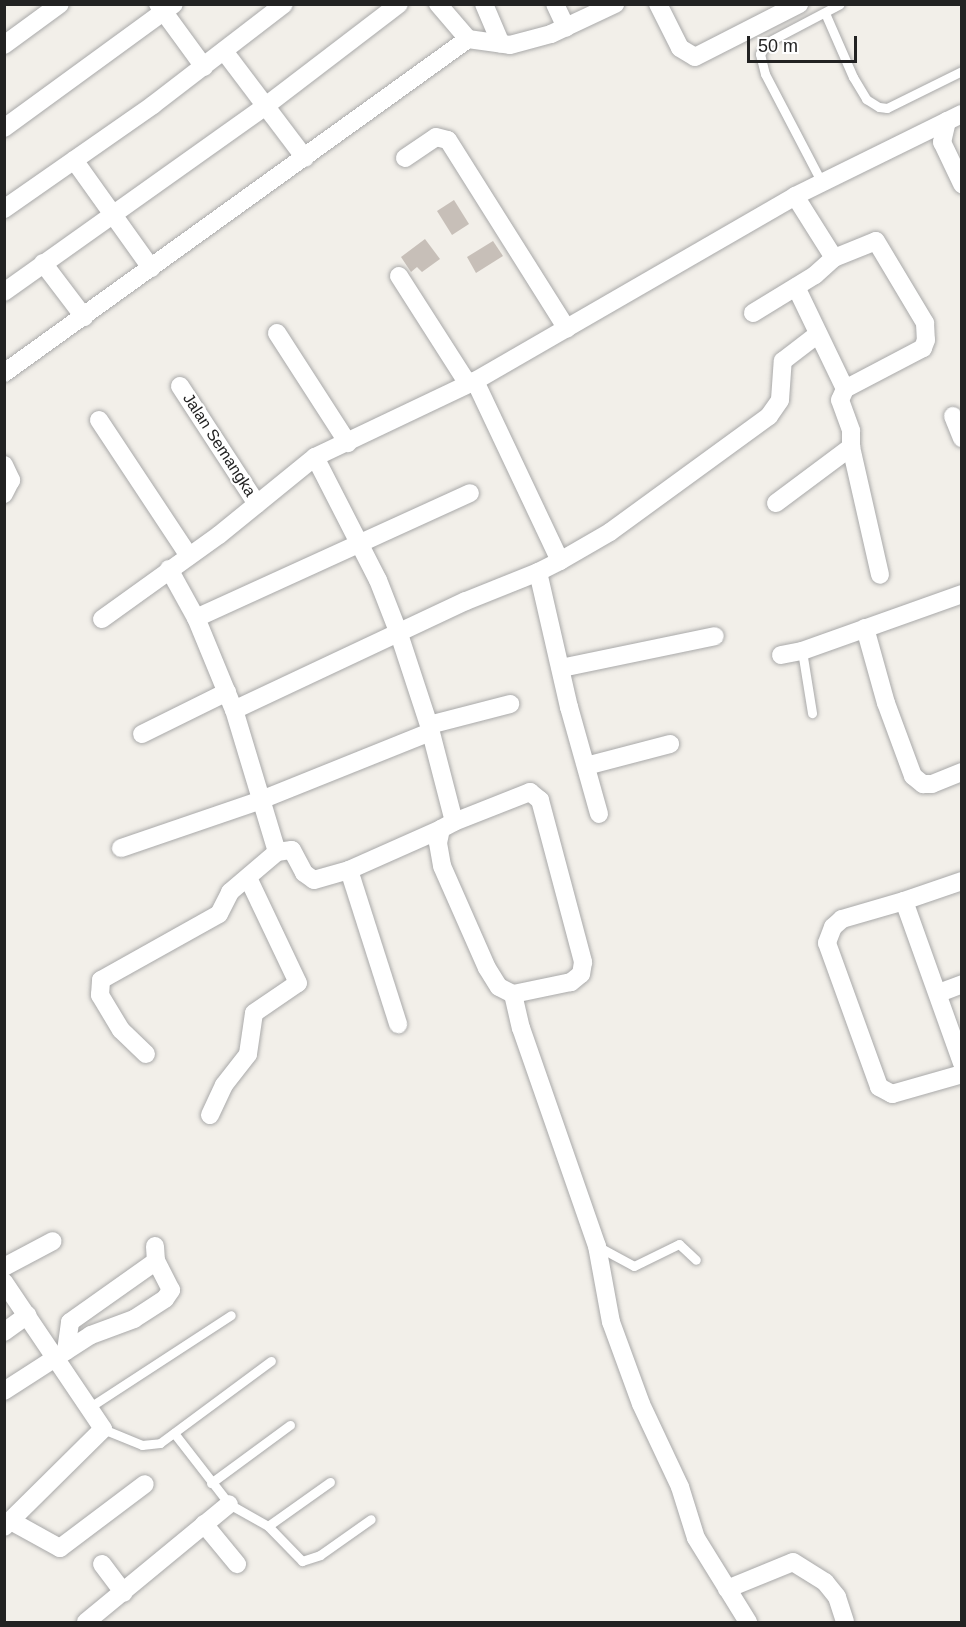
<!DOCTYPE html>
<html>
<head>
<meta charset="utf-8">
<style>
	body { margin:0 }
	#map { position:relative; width:966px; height:1627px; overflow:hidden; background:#f2efe9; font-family:Helvetica,sans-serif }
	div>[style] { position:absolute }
	.building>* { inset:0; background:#c7bfb8 }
	.roads { filter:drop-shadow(0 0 2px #a9a9a9) drop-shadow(0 0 2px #a9a9a9) }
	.lane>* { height:9px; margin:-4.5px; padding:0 4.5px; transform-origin:4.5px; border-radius:4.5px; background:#fff }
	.street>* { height:18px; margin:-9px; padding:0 9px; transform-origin:9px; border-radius:9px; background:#fff }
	span { translate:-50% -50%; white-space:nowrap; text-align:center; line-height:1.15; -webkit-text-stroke:4.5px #fff; paint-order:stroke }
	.street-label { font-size:16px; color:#222 }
	.frame { position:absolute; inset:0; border:6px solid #222; pointer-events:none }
	.scale { position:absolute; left:747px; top:36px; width:110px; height:27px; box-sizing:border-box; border:3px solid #222; border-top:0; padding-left:8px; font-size:18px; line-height:21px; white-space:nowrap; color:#222; -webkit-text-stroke:4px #fff; paint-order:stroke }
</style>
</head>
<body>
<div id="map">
	<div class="building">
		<i style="clip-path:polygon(454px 200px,469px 224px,452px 235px,437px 211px)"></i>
		<i style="clip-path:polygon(425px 239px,440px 259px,422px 272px,417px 267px,411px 272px,401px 257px)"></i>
		<i style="clip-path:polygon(493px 241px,503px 256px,476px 273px,467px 257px)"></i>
	</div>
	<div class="roads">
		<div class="lane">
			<i style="left:825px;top:13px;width:70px;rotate:66.4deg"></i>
			<i style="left:853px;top:77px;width:26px;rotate:59deg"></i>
			<i style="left:866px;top:99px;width:15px;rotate:32deg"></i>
			<i style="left:879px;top:107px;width:8px;rotate:7deg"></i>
			<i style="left:887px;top:108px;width:84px;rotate:-26.3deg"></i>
			<i style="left:822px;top:183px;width:123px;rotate:-117.6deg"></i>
			<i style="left:765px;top:74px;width:21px;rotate:-104deg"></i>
			<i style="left:760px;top:54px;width:14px;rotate:-56deg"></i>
			<i style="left:768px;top:42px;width:81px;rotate:-27.8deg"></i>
			<i style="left:802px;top:651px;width:63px;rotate:80.8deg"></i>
			<i style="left:597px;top:1246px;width:42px;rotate:28.4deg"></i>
			<i style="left:634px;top:1266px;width:50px;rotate:-26.1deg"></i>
			<i style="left:679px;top:1244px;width:23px;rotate:43deg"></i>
			<i style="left:90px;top:1407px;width:168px;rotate:-33.1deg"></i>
			<i style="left:103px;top:1429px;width:42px;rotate:22.3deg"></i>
			<i style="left:142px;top:1445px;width:18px;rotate:-6deg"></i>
			<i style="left:160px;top:1443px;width:138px;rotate:-36.5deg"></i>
			<i style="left:174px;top:1433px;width:90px;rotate:52.2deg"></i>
			<i style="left:229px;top:1504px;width:45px;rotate:29.4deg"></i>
			<i style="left:268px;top:1526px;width:49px;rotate:45.8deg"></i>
			<i style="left:302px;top:1561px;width:19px;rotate:-18deg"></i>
			<i style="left:320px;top:1555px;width:62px;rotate:-35.2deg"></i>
			<i style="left:211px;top:1483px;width:98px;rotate:-36.3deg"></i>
			<i style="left:268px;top:1526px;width:76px;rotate:-35.4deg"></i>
		</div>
		<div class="street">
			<i style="left:158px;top:4px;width:78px;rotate:53.9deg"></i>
			<i style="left:438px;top:4px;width:46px;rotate:49.4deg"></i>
			<i style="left:468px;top:39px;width:42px;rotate:8.1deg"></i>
			<i style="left:510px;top:45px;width:42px;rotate:-15deg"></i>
			<i style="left:551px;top:34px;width:71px;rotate:-25.1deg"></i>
			<i style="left:484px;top:4px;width:43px;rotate:67deg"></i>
			<i style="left:555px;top:4px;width:26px;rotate:65deg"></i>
			<i style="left:658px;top:4px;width:49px;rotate:63.4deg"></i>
			<i style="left:680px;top:48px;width:17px;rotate:31deg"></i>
			<i style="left:695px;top:57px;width:117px;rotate:-27deg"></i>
			<i style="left:4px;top:45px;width:69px;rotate:-36.2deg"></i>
			<i style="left:224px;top:51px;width:134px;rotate:52.9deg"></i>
			<i style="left:947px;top:121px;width:22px;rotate:103deg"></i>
			<i style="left:942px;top:142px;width:47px;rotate:64.5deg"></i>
			<i style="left:4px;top:128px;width:210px;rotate:-36.1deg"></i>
			<i style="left:405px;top:158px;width:37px;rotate:-34deg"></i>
			<i style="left:436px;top:137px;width:12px;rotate:14deg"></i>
			<i style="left:448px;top:140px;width:223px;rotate:57.8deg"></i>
			<i style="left:74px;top:160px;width:133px;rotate:54.5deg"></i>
			<i style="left:795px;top:196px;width:73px;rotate:57.8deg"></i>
			<i style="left:4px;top:209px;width:182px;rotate:-34.9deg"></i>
			<i style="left:153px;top:105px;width:165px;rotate:-37.6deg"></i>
			<i style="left:43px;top:263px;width:68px;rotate:52.8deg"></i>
			<i style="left:399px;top:276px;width:128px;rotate:57.4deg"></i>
			<i style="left:796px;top:287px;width:113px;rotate:64.3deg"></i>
			<i style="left:845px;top:389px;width:12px;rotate:114deg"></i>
			<i style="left:840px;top:400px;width:33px;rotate:70deg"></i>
			<i style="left:851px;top:431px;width:16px;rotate:90deg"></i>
			<i style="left:851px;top:447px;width:131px;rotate:77.2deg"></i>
			<i style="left:4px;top:292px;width:323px;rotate:-35.4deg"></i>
			<i style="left:267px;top:105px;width:166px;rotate:-37.4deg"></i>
			<i style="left:753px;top:313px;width:73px;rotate:-31.5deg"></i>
			<i style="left:815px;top:275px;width:25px;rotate:-42deg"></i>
			<i style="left:834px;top:258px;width:45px;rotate:-22deg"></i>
			<i style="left:876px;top:241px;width:96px;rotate:59.1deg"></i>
			<i style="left:925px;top:323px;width:17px;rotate:87deg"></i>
			<i style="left:926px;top:340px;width:9px;rotate:111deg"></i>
			<i style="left:923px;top:348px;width:88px;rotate:152.3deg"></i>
			<i style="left:277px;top:333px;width:131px;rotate:57.2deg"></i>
			<i style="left:4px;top:373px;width:572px;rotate:-35.75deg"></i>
			<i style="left:475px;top:381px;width:199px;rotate:64.7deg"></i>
			<i style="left:560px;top:561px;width:25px;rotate:153deg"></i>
			<i style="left:538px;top:572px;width:139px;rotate:77.1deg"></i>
			<i style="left:569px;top:707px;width:111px;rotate:74.3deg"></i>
			<i style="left:180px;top:386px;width:141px;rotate:56.9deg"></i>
			<i style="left:953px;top:416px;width:24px;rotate:68deg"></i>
			<i style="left:99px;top:420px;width:163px;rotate:56.5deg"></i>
			<i style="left:315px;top:457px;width:138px;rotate:62.9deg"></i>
			<i style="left:378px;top:580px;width:58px;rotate:68.7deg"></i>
			<i style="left:399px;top:634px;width:96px;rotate:71.8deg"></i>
			<i style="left:429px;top:725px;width:100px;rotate:75.5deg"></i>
			<i style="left:454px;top:822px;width:15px;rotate:152deg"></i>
			<i style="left:441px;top:829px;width:14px;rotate:102deg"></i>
			<i style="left:438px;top:843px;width:23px;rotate:80deg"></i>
			<i style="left:442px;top:866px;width:111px;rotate:66.2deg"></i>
			<i style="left:487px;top:968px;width:22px;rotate:58deg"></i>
			<i style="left:499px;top:987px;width:16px;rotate:27deg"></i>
			<i style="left:513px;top:994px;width:35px;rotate:77deg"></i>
			<i style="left:521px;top:1028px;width:231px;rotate:70.8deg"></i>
			<i style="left:597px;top:1246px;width:77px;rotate:79.6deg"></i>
			<i style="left:611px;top:1322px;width:87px;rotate:69.9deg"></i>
			<i style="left:641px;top:1404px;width:92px;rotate:64.8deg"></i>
			<i style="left:680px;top:1487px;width:53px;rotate:72.6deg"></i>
			<i style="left:696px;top:1538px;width:99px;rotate:58.2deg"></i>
			<i style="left:4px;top:465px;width:17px;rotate:65deg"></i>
			<i style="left:11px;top:480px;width:16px;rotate:117deg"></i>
			<i style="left:776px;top:503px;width:94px;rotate:-36.7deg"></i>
			<i style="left:560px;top:561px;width:58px;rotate:-30.1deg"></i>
			<i style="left:610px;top:532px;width:197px;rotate:-36.1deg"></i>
			<i style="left:769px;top:416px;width:19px;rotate:-55deg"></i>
			<i style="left:780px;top:400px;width:39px;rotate:-86deg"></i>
			<i style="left:783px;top:361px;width:44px;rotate:-37.6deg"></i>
			<i style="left:196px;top:618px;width:301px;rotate:-24.5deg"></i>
			<i style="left:102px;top:619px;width:144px;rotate:-35.7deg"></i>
			<i style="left:219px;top:535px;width:124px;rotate:-39.1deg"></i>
			<i style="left:315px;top:457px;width:177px;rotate:-25.4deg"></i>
			<i style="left:475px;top:381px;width:370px;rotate:-30deg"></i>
			<i style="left:795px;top:196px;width:186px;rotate:-26.2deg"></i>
			<i style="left:865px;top:628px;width:78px;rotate:74.4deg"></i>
			<i style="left:886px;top:703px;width:78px;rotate:69.7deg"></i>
			<i style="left:913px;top:776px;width:13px;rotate:39deg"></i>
			<i style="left:923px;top:784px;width:9px"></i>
			<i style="left:932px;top:784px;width:32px;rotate:-22deg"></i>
			<i style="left:781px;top:655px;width:21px;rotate:-11deg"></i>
			<i style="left:802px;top:651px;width:170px;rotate:-19.6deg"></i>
			<i style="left:561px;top:668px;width:157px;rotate:-11.7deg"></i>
			<i style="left:234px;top:710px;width:256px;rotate:-25.2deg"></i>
			<i style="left:466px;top:601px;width:78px;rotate:-21.9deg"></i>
			<i style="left:429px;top:725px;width:84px;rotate:-14.5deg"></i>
			<i style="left:142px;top:734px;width:95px;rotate:-26.3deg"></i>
			<i style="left:586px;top:766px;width:87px;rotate:-14.7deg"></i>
			<i style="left:454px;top:822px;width:82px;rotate:-21.5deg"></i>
			<i style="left:530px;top:792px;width:13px;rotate:39deg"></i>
			<i style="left:540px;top:800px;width:168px;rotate:75.1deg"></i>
			<i style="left:583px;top:962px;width:12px;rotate:99deg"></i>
			<i style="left:581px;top:974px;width:13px;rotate:141deg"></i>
			<i style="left:571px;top:982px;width:59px;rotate:168.3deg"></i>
			<i style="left:121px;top:848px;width:148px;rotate:-18.9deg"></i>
			<i style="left:261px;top:800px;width:182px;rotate:-21.9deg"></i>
			<i style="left:277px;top:852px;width:15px;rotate:-8deg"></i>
			<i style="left:292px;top:850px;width:26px;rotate:62deg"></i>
			<i style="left:304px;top:873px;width:12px;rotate:35deg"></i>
			<i style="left:314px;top:880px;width:36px;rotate:-16deg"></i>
			<i style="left:349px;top:870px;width:101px;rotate:-24deg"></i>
			<i style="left:349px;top:870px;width:162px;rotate:72.3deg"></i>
			<i style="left:962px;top:881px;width:61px;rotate:161deg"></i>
			<i style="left:904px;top:901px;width:172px;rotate:70.3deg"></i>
			<i style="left:904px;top:901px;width:65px;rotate:163.8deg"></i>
			<i style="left:842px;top:919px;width:12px;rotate:138deg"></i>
			<i style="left:833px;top:927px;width:17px;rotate:111deg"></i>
			<i style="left:827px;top:943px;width:153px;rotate:70.1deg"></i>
			<i style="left:879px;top:1087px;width:15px;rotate:28deg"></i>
			<i style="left:892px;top:1094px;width:73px;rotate:-15.9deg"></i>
			<i style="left:939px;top:993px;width:25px;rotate:-21deg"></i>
			<i style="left:146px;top:1054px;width:35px;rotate:-136deg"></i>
			<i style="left:121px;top:1030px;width:41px;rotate:-121deg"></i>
			<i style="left:100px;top:995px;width:15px;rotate:-86deg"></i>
			<i style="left:101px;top:980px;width:135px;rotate:-29.2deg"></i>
			<i style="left:219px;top:914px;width:25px;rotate:-63deg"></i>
			<i style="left:230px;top:892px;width:62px;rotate:-40.4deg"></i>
			<i style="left:277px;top:852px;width:148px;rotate:-106.8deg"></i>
			<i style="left:234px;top:710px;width:100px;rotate:-112.4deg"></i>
			<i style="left:196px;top:618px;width:56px;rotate:-118.9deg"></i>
			<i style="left:210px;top:1115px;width:33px;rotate:-65deg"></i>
			<i style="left:224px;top:1085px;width:39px;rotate:-52deg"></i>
			<i style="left:248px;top:1054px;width:41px;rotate:-81.7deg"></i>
			<i style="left:254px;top:1013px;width:53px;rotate:-34.3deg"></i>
			<i style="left:298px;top:983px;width:114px;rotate:-115.4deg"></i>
			<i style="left:4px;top:1267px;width:55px;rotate:-28deg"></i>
			<i style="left:4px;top:1282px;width:177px;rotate:56deg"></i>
			<i style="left:103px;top:1429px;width:139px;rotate:135.3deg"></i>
			<i style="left:4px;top:1332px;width:29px;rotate:-36deg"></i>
			<i style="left:66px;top:1351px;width:29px;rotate:-82deg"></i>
			<i style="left:70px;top:1322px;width:105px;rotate:-35.3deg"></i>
			<i style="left:4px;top:1391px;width:103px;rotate:-32.8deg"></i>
			<i style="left:91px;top:1335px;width:46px;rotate:-20.4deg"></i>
			<i style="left:134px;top:1319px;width:37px;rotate:-33deg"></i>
			<i style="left:165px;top:1299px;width:11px;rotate:-56deg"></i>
			<i style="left:171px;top:1290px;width:33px;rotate:-117deg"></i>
			<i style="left:156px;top:1261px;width:15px;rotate:-94deg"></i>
			<i style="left:11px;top:1521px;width:56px;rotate:28.9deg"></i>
			<i style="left:60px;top:1548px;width:106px;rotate:-37deg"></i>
			<i style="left:204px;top:1524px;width:52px;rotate:50.5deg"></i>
			<i style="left:102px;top:1564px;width:36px;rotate:53deg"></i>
			<i style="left:727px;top:1589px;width:71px;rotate:-22.2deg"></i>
			<i style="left:793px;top:1562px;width:38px;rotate:32deg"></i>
			<i style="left:825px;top:1582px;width:19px;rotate:51deg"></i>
			<i style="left:837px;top:1597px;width:26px;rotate:72deg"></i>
			<i style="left:86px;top:1622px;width:185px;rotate:-39.5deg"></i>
		</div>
	</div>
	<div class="street-label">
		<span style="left:219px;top:445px;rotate:57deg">Jalan Semangka</span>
	</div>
	<div class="frame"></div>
	<div class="scale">50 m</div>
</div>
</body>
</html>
